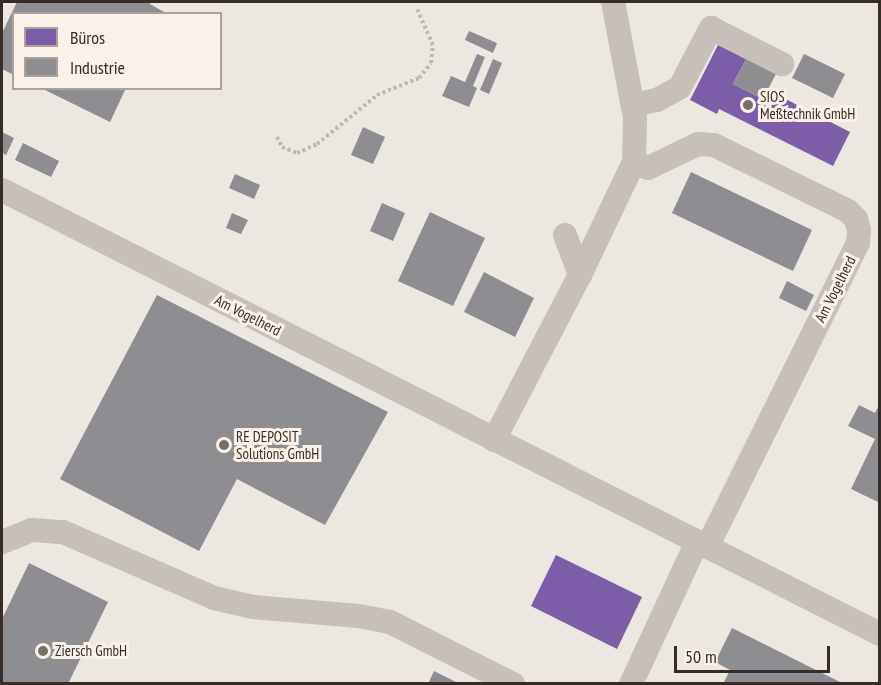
<!DOCTYPE html>
<html>
<head>
<meta charset="utf-8">
<style>
	body { margin:0 }
	#map { position:relative; width:881px; height:685px; overflow:hidden; background:#ede7e1; font-family:"PT Sans Narrow",sans-serif }
	div>[style] { position:absolute }
	.offices>* { inset:0; background:#7b5ea7 }
	.industry>* { inset:0; background:#8d8d92 }
	.path>* { height:4px; margin-top:-2px; transform-origin:0; background:repeating-linear-gradient(90deg,#c0b7b2 0 3px,transparent 0 6px) }
	.minor>* { height:24px; margin:-12px; padding:0 12px; transform-origin:12px; border-radius:12px; background:#c7bfb9 }
	.dots>* { width:16px; height:16px; translate:-50% -50%; box-sizing:border-box; border:3px solid #faf1e8; border-radius:50% }
	span { translate:-50% -50%; white-space:nowrap; text-align:center; line-height:1.15; -webkit-text-stroke:6px #faf1e8; paint-order:stroke }
	.poi-label { font-size:15px; color:#382c28 }
	.left { translate:0 -50%; text-align:left }
	.street-label { font-size:15px; color:#382c28 }
	.frame { position:absolute; inset:0; border:3px solid #382c28; pointer-events:none }
	.legend { position:absolute; left:12px; top:12px; width:210px; height:78px; box-sizing:border-box; background:#faf1e8; border:2px solid #aca29b; margin:0; padding:8px 10px; list-style:none; font-size:18px; color:#382c28 }
	.legend li { display:flex; align-items:center; gap:12px; height:30px }
	.legend b { width:30px; border:2px solid #aca29b }
	.scale { position:absolute; left:674px; top:646px; width:156px; height:27px; box-sizing:border-box; border:3px solid #382c28; border-top:0; padding-left:8px; font-size:18px; line-height:21px; white-space:nowrap; color:#382c28; -webkit-text-stroke:4px #faf1e8; paint-order:stroke }
</style>
</head>
<body>
<div id="map">
	<div class="offices">
		<i style="clip-path:polygon(718px 45px,746px 59px,733px 84px,763px 99px,768px 90px,850px 132px,833px 166px,719px 109px,717px 114px,690px 100px)"></i>
		<i style="clip-path:polygon(556px 555px,642px 597px,617px 649px,531px 606px)"></i>
	</div>
	<div class="industry">
		<i style="clip-path:polygon(17px 2px,151px 2px,150px 4px,164px 12px,14px 14px,14px 75px,2px 69px,2px 33px)"></i>
		<i style="clip-path:polygon(469px 31px,497px 43px,493px 53px,465px 40px)"></i>
		<i style="clip-path:polygon(477px 54px,485px 57px,473px 86px,477px 88px,469px 107px,442px 96px,451px 76px,465px 82px)"></i>
		<i style="clip-path:polygon(804px 54px,845px 74px,833px 98px,792px 78px)"></i>
		<i style="clip-path:polygon(493px 59px,502px 63px,489px 94px,480px 90px)"></i>
		<i style="clip-path:polygon(746px 59px,776px 74px,763px 99px,733px 84px)"></i>
		<i style="clip-path:polygon(41px 88px,126px 88px,110px 122px)"></i>
		<i style="clip-path:polygon(363px 127px,385px 137px,373px 164px,351px 155px)"></i>
		<i style="clip-path:polygon(2px 132px,14px 138px,6px 155px,2px 153px)"></i>
		<i style="clip-path:polygon(23px 143px,59px 161px,51px 177px,15px 160px)"></i>
		<i style="clip-path:polygon(691px 172px,812px 230px,793px 271px,672px 213px)"></i>
		<i style="clip-path:polygon(235px 174px,260px 185px,254px 199px,229px 188px)"></i>
		<i style="clip-path:polygon(382px 203px,405px 213px,393px 241px,370px 231px)"></i>
		<i style="clip-path:polygon(430px 212px,485px 238px,453px 306px,398px 281px)"></i>
		<i style="clip-path:polygon(232px 213px,248px 220px,241px 234px,226px 228px)"></i>
		<i style="clip-path:polygon(484px 272px,534px 298px,515px 337px,464px 312px)"></i>
		<i style="clip-path:polygon(787px 281px,814px 295px,806px 311px,779px 298px)"></i>
		<i style="clip-path:polygon(157px 295px,388px 412px,325px 525px,237px 479px,199px 551px,60px 479px)"></i>
		<i style="clip-path:polygon(880px 403px,880px 503px,851px 489px,875px 439px,848px 426px,859px 405px,875px 413px)"></i>
		<i style="clip-path:polygon(29px 563px,108px 602px,68px 684px,2px 684px,2px 619px)"></i>
		<i style="clip-path:polygon(732px 628px,844px 684px,723px 684px,730px 670px,715px 662px)"></i>
		<i style="clip-path:polygon(434px 671px,460px 684px,428px 684px)"></i>
	</div>
	<div class="path">
		<i style="left:277px;top:137px;width:11px;rotate:63deg"></i>
		<i style="left:282px;top:147px;width:16px;rotate:22deg"></i>
		<i style="left:297px;top:153px;width:22px;rotate:-24deg"></i>
		<i style="left:317px;top:144px;width:77px;rotate:-39.2deg"></i>
		<i style="left:377px;top:95px;width:45px;rotate:-22deg"></i>
		<i style="left:419px;top:78px;width:19px;rotate:-51deg"></i>
		<i style="left:431px;top:63px;width:18px;rotate:-84deg"></i>
		<i style="left:433px;top:45px;width:39px;rotate:-114deg"></i>
	</div>
	<div class="minor">
		<i style="left:633px;top:105px;width:25px;rotate:-12deg"></i>
		<i style="left:657px;top:100px;width:26px;rotate:-29deg"></i>
		<i style="left:680px;top:87px;width:67px;rotate:-62.3deg"></i>
		<i style="left:711px;top:28px;width:80px;rotate:26.9deg"></i>
		<i style="left:634px;top:162px;width:15px;rotate:23deg"></i>
		<i style="left:648px;top:168px;width:55px;rotate:-25.6deg"></i>
		<i style="left:698px;top:144px;width:16px;rotate:4deg"></i>
		<i style="left:714px;top:145px;width:149px;rotate:26.2deg"></i>
		<i style="left:848px;top:211px;width:11px;rotate:45deg"></i>
		<i style="left:856px;top:219px;width:11px;rotate:75deg"></i>
		<i style="left:859px;top:230px;width:13px;rotate:94deg"></i>
		<i style="left:858px;top:243px;width:339px;rotate:116.4deg"></i>
		<i style="left:2px;top:190px;width:984px;rotate:26.83deg"></i>
		<i style="left:565px;top:235px;width:43px;rotate:69.4deg"></i>
		<i style="left:494px;top:440px;width:186px;rotate:-62.5deg"></i>
		<i style="left:580px;top:275px;width:125px;rotate:-64.5deg"></i>
		<i style="left:634px;top:162px;width:44px;rotate:-88.7deg"></i>
		<i style="left:635px;top:118px;width:118px;rotate:-100.7deg"></i>
		<i style="left:2px;top:542px;width:32px;rotate:-22deg"></i>
		<i style="left:32px;top:530px;width:31px;rotate:4deg"></i>
		<i style="left:63px;top:532px;width:165px;rotate:23.6deg"></i>
		<i style="left:214px;top:598px;width:40px;rotate:13deg"></i>
		<i style="left:253px;top:607px;width:106px;rotate:4.9deg"></i>
		<i style="left:359px;top:616px;width:32px;rotate:11deg"></i>
		<i style="left:390px;top:622px;width:138px;rotate:26.8deg"></i>
		<i style="left:631px;top:684px;width:157px;rotate:-65.1deg"></i>
	</div>
	<div class="dots">
		<i style="left:748px;top:105px;background:#776d69"></i>
		<i style="left:224px;top:445px;background:#776d69"></i>
		<i style="left:43px;top:651px;background:#776d69"></i>
	</div>
	<div class="poi-label">
		<span class="left" style="left:760px;top:105px">SIOS<br>Meßtechnik GmbH</span>
		<span class="left" style="left:236px;top:445px">RE DEPOSIT<br>Solutions GmbH</span>
		<span class="left" style="left:55px;top:651px">Ziersch GmbH</span>
	</div>
	<div class="street-label">
		<span style="left:835px;top:289px;rotate:-63deg">Am Vogelherd</span>
		<span style="left:248px;top:315px;rotate:27deg">Am Vogelherd</span>
	</div>
	<div class="frame"></div>
	<ul class="legend">
	<li><b style="height:16px;background:#7b5ea7"></b>Büros</li>
	<li><b style="height:16px;background:#8d8d92"></b>Industrie</li>
	</ul>
	<div class="scale">50 m</div>
</div>
</body>
</html>
